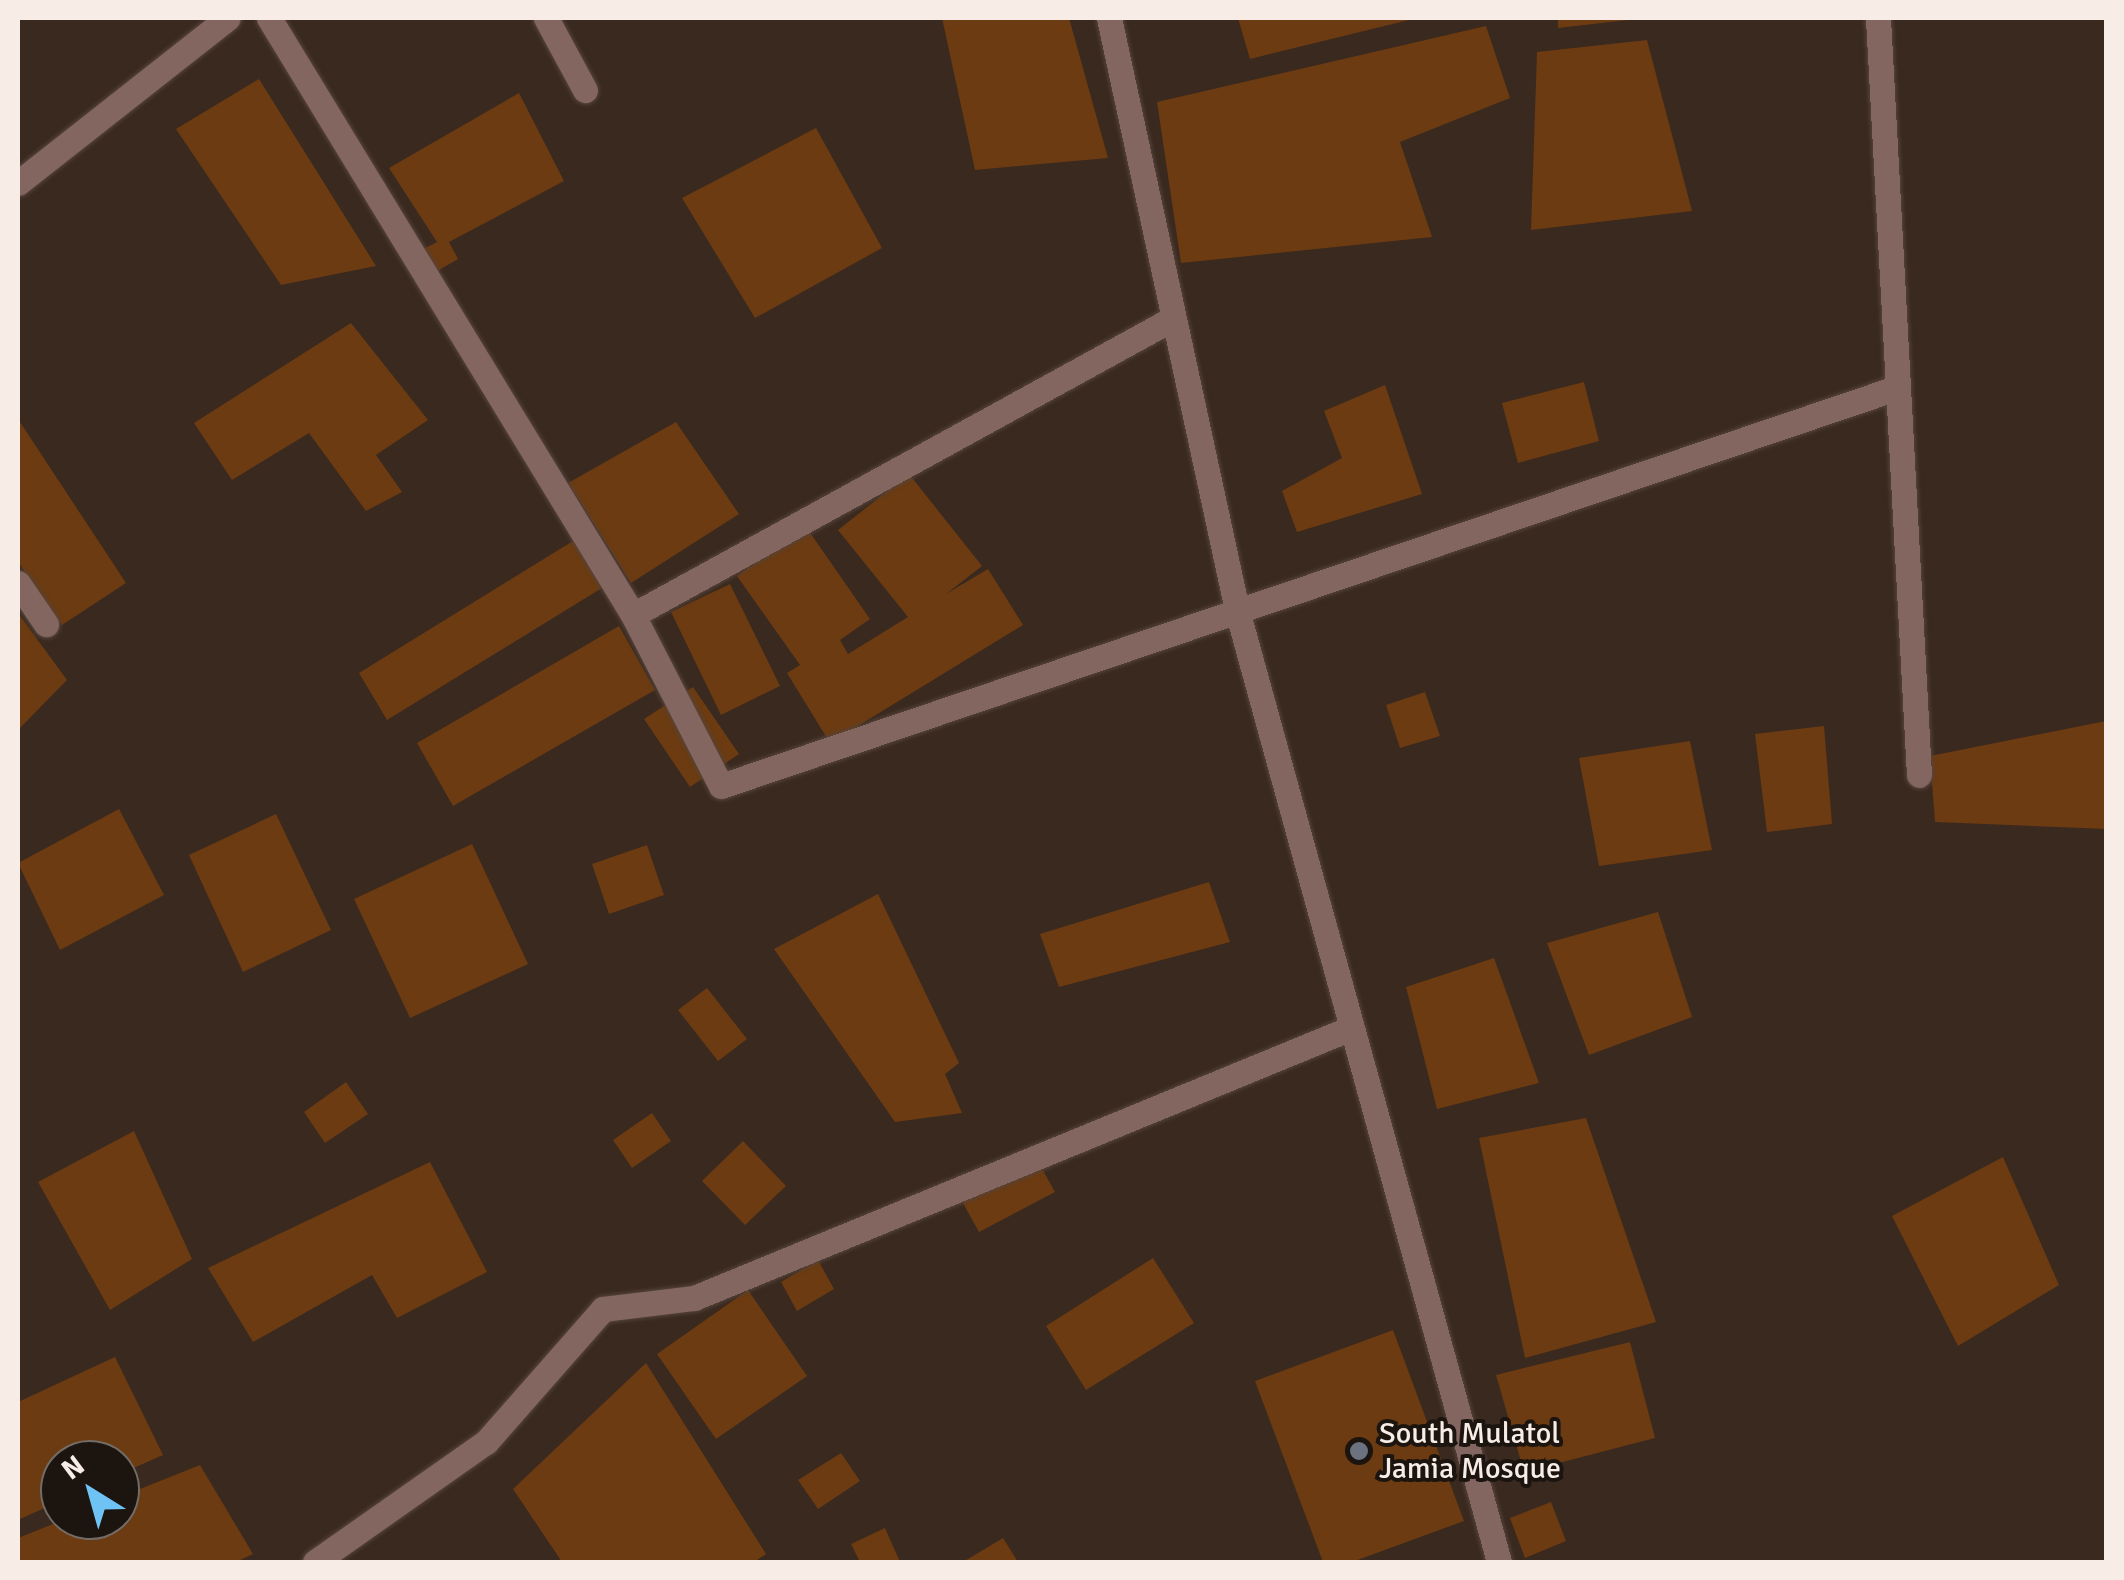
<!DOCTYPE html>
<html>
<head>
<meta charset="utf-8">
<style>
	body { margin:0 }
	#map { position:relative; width:2124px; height:1580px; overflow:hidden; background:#3a291f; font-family:Signika,sans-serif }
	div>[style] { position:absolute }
	.building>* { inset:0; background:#6c3b11 }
	.roads { filter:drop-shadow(0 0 2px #55443b) drop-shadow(0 0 2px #55443b) }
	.minor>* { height:25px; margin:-12.5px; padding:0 12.5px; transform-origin:12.5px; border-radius:12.5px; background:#846661 }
	.dots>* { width:28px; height:28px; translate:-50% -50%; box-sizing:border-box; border:5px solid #1b140f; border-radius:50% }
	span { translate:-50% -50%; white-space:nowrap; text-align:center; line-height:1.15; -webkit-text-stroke:8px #1b140f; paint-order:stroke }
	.poi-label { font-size:30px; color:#f8ede6 }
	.left { translate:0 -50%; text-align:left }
	.frame { position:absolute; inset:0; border:20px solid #f8ede6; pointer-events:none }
	.north { position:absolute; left:40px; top:1440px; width:100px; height:100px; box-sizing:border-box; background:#1b140f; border:2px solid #736b65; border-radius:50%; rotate:323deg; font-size:28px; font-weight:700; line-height:40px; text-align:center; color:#f8ede6 }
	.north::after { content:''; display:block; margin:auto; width:35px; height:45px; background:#6fc2f4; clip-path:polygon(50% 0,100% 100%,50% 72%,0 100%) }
</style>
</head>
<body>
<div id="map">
	<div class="building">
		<i style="clip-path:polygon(942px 18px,1069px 18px,1108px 158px,975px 170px)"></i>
		<i style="clip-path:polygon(1238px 18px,1413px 18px,1413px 19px,1250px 59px)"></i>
		<i style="clip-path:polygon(1558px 18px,1627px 18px,1628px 20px,1558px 28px)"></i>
		<i style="clip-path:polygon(1486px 26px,1510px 98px,1400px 142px,1432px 237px,1181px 263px,1157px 102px)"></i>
		<i style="clip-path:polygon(1647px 40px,1692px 211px,1531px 230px,1537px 52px)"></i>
		<i style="clip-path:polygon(259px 79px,376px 266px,281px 285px,176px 129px)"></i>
		<i style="clip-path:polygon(519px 93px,564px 181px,449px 242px,458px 259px,420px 281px,408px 257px,437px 242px,389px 168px)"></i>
		<i style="clip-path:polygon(816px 128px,882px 248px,755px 318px,682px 198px)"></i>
		<i style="clip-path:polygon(351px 323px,428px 420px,376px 455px,402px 492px,366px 511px,309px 433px,232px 480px,194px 423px)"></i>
		<i style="clip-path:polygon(1584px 382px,1599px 441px,1518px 463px,1502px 403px)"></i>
		<i style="clip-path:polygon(1385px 385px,1422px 494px,1297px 532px,1282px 491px,1342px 458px,1324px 411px)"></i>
		<i style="clip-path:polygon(18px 419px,126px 583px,62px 625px,18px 562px)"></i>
		<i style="clip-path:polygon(676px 422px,739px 514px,631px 583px,568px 483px)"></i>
		<i style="clip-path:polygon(909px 474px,982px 566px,946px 594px,988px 569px,1023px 625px,830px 743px,787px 673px,800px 665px,737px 576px,806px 527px,870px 619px,840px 640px,848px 654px,908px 617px,838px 530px)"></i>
		<i style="clip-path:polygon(573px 541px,602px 588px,387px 720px,359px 673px)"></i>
		<i style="clip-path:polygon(730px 584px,780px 686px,721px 715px,671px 612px)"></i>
		<i style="clip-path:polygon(18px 613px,67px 680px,18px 730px)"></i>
		<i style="clip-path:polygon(619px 626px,655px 690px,453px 806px,417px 743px)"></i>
		<i style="clip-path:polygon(693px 687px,739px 754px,690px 787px,644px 719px)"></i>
		<i style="clip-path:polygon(1425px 692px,1440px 736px,1400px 748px,1386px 705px)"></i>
		<i style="clip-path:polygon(2106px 721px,2106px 829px,1935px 822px,1930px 756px)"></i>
		<i style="clip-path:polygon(1824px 726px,1832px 824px,1767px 832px,1755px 734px)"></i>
		<i style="clip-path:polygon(1690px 741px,1712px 850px,1599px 866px,1579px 758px)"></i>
		<i style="clip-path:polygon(119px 809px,164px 895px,60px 950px,18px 863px)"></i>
		<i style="clip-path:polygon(276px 814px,331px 930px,243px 972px,189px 855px)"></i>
		<i style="clip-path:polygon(472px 844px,528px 964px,410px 1018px,354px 899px)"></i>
		<i style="clip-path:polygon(647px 845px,664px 895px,609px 914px,592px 864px)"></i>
		<i style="clip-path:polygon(1209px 882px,1230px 942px,1059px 987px,1040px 934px)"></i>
		<i style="clip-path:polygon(878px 894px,959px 1063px,945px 1074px,962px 1113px,895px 1122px,774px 949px)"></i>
		<i style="clip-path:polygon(1658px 912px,1692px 1017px,1589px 1055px,1547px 943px)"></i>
		<i style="clip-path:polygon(1494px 958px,1539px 1083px,1437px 1109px,1406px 987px)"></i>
		<i style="clip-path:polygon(707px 988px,747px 1039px,718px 1061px,678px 1010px)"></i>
		<i style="clip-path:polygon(346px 1082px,368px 1114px,325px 1143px,304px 1112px)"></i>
		<i style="clip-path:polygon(652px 1113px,671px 1141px,632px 1168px,613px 1140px)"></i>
		<i style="clip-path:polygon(1586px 1118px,1656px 1322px,1525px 1358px,1479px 1138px)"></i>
		<i style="clip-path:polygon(134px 1131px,192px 1259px,110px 1310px,38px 1182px)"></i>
		<i style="clip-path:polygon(743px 1141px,786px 1186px,745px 1225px,702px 1181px)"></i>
		<i style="clip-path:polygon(1035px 1156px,1055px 1192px,979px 1232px,959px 1196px)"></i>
		<i style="clip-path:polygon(2003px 1157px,2059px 1285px,1958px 1346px,1892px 1216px)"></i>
		<i style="clip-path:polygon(430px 1162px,487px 1272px,397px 1318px,372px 1275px,253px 1342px,208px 1268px)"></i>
		<i style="clip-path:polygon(1153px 1258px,1194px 1323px,1086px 1390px,1046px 1326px)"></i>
		<i style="clip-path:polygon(818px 1260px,834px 1289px,797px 1311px,781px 1282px)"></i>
		<i style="clip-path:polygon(748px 1290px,807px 1376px,716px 1439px,657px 1354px)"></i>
		<i style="clip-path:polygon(1393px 1330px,1464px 1521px,1352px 1562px,1323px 1562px,1255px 1381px)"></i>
		<i style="clip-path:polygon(1630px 1342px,1655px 1438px,1524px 1472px,1496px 1375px)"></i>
		<i style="clip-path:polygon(115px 1357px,163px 1455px,120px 1474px,120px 1460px,60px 1460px,60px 1501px,18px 1520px,18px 1402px)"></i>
		<i style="clip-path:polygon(646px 1363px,766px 1554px,754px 1562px,562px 1562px,513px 1489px)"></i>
		<i style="clip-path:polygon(841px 1453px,860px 1481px,818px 1509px,798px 1480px)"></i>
		<i style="clip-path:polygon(200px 1465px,253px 1554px,236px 1562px,18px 1562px,18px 1538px,63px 1520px,120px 1520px,120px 1497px)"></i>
		<i style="clip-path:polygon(1551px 1502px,1566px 1541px,1525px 1558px,1510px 1518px)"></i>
		<i style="clip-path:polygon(885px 1528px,900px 1562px,860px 1562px,851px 1544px)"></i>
		<i style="clip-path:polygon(1003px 1538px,1018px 1562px,963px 1562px)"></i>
	</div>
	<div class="roads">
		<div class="minor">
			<i style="left:269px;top:18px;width:699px;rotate:58.63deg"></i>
			<i style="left:633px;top:615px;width:192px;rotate:62.8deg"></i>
			<i style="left:721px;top:786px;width:1241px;rotate:-18.71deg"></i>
			<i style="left:546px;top:18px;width:82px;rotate:61.6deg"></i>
			<i style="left:1109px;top:18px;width:606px;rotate:77.8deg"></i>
			<i style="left:1237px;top:610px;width:987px;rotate:74.61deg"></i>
			<i style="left:1878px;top:18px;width:758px;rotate:86.9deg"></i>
			<i style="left:18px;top:183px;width:267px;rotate:-38.2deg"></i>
			<i style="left:18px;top:583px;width:50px;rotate:55.7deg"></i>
			<i style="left:633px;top:615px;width:613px;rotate:-28.78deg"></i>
			<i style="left:315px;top:1562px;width:209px;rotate:-35.1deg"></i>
			<i style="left:486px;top:1442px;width:177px;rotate:-48.7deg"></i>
			<i style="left:603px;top:1309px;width:92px;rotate:-6.9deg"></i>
			<i style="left:694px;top:1298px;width:710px;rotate:-22.34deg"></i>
		</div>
	</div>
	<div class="dots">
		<i style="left:1359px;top:1451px;background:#6b7280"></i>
	</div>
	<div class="poi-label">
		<span class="left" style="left:1379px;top:1451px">South Mulatol<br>Jamia Mosque</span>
	</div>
	<div class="frame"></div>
	<div class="north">N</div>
</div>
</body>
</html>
